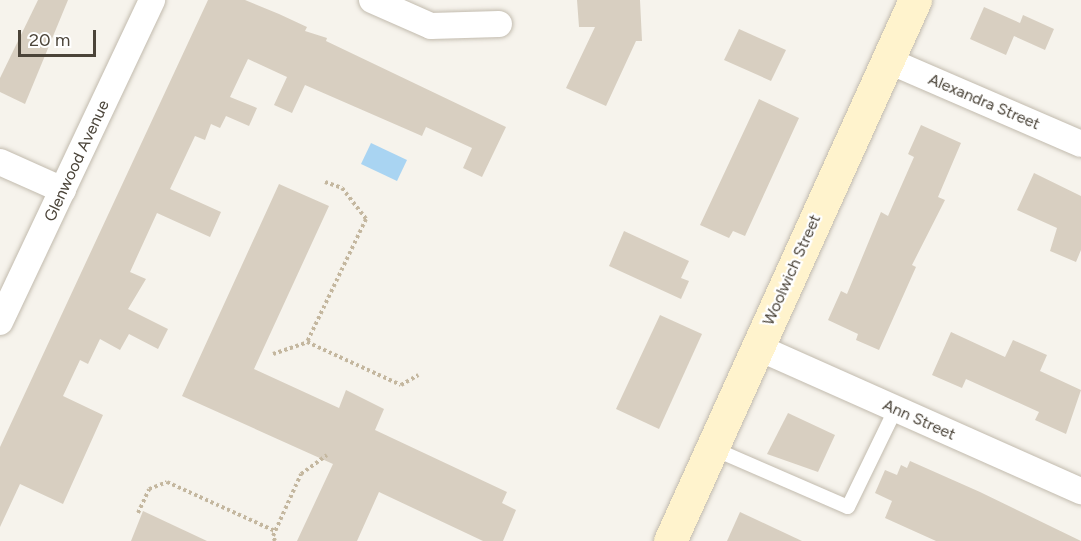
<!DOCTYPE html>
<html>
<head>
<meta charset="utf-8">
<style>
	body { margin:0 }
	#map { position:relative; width:1081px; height:541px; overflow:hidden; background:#f6f3ec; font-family:Figtree,sans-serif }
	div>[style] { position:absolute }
	.water>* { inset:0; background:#a9d4f2 }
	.building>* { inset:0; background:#d8cfc1 }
	.path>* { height:4px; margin-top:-2px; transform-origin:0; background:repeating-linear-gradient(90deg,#c4b79f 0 3px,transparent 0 6px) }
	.roads { filter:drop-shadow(0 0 2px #c2bbae) drop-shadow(0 0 2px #c2bbae) }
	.lane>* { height:14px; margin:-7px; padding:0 7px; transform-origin:7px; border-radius:7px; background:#fff }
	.street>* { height:26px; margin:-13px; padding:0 13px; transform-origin:13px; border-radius:13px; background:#fff }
	.secondary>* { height:33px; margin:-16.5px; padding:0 16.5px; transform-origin:16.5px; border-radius:16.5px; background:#fff3cd }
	span { translate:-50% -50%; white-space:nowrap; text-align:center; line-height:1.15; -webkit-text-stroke:4.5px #fff; paint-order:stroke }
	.street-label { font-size:16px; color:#4b4439 }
	.scale { position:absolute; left:18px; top:30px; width:78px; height:27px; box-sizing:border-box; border:3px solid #4b4439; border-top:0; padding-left:8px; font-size:18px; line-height:21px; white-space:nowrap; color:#4b4439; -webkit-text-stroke:4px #fff; paint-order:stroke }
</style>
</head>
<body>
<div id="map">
	<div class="water">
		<i style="clip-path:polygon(371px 143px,407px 160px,397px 181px,361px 164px)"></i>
	</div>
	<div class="building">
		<i style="clip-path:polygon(38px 0,68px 0,25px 104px,0 92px,0 78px)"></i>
		<i style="clip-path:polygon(208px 0,245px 0,279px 14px,307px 27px,305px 31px,327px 38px,326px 41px,506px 127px,482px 177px,463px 168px,472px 148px,426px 127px,422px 136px,305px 85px,292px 113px,274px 105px,287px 77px,248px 59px,230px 97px,257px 108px,249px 126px,226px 116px,220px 128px,211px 124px,205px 140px,195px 136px,170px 189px,221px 212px,210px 237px,157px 213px,130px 272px,146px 279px,128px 309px,168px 329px,158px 349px,129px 334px,120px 350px,100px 339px,88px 364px,80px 360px,63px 396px,103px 415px,63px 504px,20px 484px,0 527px,0 447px)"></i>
		<i style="clip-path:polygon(577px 0,640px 0,642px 41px,636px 41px,606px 106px,566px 88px,595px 27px,579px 27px)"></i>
		<i style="clip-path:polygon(984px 7px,1020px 23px,1023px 15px,1054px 29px,1045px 50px,1014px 36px,1006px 55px,970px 39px)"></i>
		<i style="clip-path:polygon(739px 29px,786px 50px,771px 81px,724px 60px)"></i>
		<i style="clip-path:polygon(759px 99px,799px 118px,745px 236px,733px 231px,729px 238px,700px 225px)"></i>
		<i style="clip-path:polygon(921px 125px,961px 143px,938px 197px,945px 200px,912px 265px,916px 267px,879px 350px,856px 340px,858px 334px,828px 320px,841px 291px,847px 294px,881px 212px,888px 216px,914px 157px,908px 154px)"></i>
		<i style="clip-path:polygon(1034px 173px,1081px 196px,1081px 250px,1076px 262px,1050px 251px,1057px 228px,1017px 210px)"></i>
		<i style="clip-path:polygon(279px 184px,329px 206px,254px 369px,339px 408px,346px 390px,384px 409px,375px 430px,507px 492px,502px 503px,516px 510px,503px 541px,483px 541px,379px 492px,357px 541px,297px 541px,333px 464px,182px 396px)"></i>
		<i style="clip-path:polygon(624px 231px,689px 261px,681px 278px,689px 281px,681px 299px,609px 266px)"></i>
		<i style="clip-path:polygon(660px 315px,702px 334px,659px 429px,616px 409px)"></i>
		<i style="clip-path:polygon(951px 332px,1005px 357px,1013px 340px,1047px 355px,1040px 371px,1081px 390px,1066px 434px,1035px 420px,1039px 412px,966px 379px,962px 388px,932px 375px)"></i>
		<i style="clip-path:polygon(788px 413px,835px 435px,818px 472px,767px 454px)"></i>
		<i style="clip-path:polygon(910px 461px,980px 492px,1081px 541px,936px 541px,885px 518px,892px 501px,875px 493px,885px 470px,897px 475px,901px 465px,907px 468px)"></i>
		<i style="clip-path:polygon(143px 511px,207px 541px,131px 541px)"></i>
		<i style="clip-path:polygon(740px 512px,802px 541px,727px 541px)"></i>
	</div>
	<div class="path">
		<i style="left:325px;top:182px;width:18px;rotate:19deg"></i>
		<i style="left:342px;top:188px;width:39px;rotate:52deg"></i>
		<i style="left:366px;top:219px;width:136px;rotate:115.6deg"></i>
		<i style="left:307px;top:342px;width:103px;rotate:24.6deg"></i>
		<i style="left:401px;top:385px;width:20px;rotate:-30deg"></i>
		<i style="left:273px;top:354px;width:36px;rotate:-19deg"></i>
		<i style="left:138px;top:513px;width:26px;rotate:-65deg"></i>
		<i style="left:149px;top:489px;width:19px;rotate:-21deg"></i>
		<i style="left:167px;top:482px;width:119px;rotate:24.4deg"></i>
		<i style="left:275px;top:541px;width:5px;rotate:-112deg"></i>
		<i style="left:273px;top:536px;width:68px;rotate:-65.7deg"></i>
		<i style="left:301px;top:474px;width:32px;rotate:-36deg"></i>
	</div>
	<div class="roads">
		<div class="lane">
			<i style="left:712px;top:448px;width:148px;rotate:23.5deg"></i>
			<i style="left:848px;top:507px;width:108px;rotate:-64.1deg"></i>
		</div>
		<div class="street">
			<i style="left:372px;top:0;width:64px;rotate:23.8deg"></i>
			<i style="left:431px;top:26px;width:68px;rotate:-1.7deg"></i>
			<i style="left:887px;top:60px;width:211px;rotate:23.4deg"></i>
			<i style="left:0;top:162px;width:69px;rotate:24deg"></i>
			<i style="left:0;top:322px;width:356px;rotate:-64.7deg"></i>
			<i style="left:757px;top:347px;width:355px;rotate:24deg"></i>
		</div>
		<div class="secondary">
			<i style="left:670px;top:541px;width:594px;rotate:-65.64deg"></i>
		</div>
	</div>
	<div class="street-label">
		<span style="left:984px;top:102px;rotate:23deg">Alexandra Street</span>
		<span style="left:77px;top:161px;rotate:-65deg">Glenwood Avenue</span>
		<span style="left:792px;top:270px;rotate:-66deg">Woolwich Street</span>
		<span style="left:919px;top:420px;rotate:24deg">Ann Street</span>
	</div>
	<div class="scale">20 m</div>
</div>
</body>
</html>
